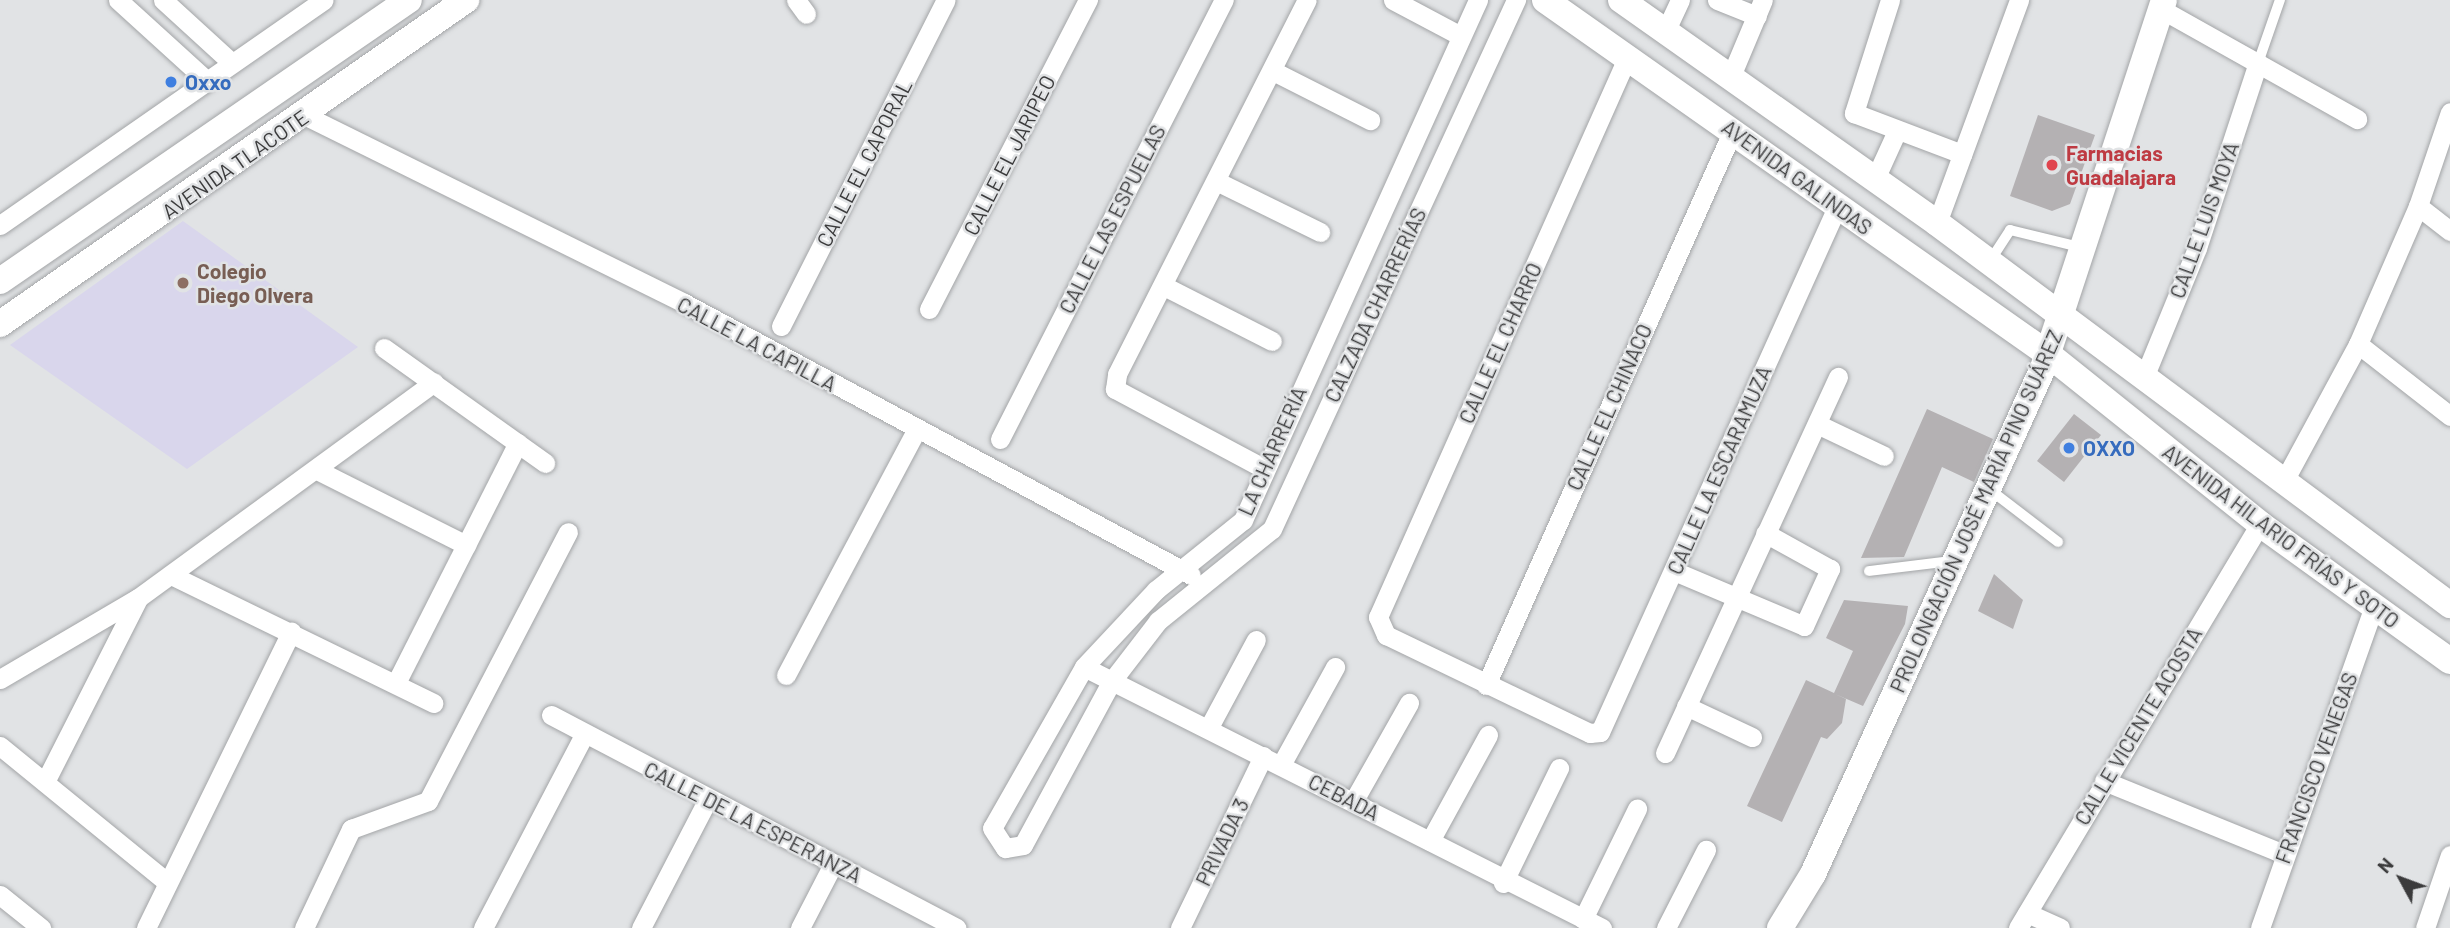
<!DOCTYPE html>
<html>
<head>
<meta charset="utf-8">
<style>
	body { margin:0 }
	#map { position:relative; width:2450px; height:928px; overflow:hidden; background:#e1e3e5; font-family:Barlow,sans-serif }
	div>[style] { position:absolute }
	.education>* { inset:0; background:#d9d6ec }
	.building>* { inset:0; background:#b4b1b3 }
	.roads { filter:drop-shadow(0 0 2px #a3a5a7) drop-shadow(0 0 2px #a3a5a7) }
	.lane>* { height:10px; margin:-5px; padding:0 5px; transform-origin:5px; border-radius:5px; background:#fff }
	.street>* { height:19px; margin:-9.5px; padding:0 9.5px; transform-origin:9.5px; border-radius:9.5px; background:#fff }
	.secondary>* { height:26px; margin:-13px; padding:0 13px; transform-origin:13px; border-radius:13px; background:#fff }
	.dots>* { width:19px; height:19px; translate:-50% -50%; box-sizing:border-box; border:4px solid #e1e3e5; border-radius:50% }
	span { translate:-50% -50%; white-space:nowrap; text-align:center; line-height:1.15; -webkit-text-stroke:5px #e1e3e5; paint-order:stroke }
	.shop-label { font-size:21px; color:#366cbe; font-weight:700 }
	.left { translate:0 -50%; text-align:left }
	.health-label { font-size:21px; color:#be3a42; font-weight:700 }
	.street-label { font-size:21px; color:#3b3b3c }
	.education-label { font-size:21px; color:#785e54; font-weight:700 }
	.north { position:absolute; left:2366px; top:844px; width:70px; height:70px; -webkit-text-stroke:5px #e1e3e5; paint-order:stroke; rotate:311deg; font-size:19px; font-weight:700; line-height:28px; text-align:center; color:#3b3b3c }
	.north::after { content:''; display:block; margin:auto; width:24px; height:32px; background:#3b3b3c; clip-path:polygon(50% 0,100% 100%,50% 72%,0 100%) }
</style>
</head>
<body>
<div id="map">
	<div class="education">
		<i style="clip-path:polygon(183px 221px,358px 347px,187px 469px,10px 345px)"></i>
	</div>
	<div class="building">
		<i style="clip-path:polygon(2038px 115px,2095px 135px,2070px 204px,2052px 211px,2010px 196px)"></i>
		<i style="clip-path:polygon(1927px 409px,1993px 439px,1974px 482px,1942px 467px,1904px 557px,1861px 558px)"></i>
		<i style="clip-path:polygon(2074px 414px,2101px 435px,2064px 482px,2037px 461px)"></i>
		<i style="clip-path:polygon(1994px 574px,2023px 600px,2013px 629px,1978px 611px)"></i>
		<i style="clip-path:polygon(1844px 600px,1908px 606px,1905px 624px,1863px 706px,1835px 694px,1846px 699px,1842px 723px,1827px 739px,1821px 737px,1782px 822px,1747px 806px,1806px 680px,1834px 693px,1853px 651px,1826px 638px)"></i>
	</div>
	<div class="roads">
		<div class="lane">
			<i style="left:2258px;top:63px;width:67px;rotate:-70.8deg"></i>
			<i style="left:1990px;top:261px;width:37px;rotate:-57deg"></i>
			<i style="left:2010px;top:230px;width:72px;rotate:13.7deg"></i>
			<i style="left:1989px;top:489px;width:87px;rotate:37.5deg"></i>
			<i style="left:1869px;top:571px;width:84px;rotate:-6.9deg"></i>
		</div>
		<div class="street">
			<i style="left:118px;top:0;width:119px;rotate:42.3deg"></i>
			<i style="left:163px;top:0;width:93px;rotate:42.4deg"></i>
			<i style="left:796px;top:0;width:17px;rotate:54deg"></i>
			<i style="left:1393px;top:0;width:77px;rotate:27.9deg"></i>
			<i style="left:1478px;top:0;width:571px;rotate:114.32deg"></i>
			<i style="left:1243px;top:520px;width:112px;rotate:141.2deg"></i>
			<i style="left:1156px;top:590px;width:105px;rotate:133.1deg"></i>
			<i style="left:1084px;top:667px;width:185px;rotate:119.7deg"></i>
			<i style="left:992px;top:828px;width:24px;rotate:57deg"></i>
			<i style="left:1005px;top:848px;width:18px;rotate:-9deg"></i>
			<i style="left:1023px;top:845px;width:185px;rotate:-61.6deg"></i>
			<i style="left:1111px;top:682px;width:77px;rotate:-52.4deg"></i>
			<i style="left:1158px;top:621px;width:146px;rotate:-38.9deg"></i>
			<i style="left:1272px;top:529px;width:583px;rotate:-65.24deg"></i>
			<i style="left:1717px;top:0;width:43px;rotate:21.8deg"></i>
			<i style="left:1890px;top:0;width:119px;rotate:107.7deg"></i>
			<i style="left:1854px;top:113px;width:116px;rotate:20.8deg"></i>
			<i style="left:2161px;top:9px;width:225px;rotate:29.3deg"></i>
			<i style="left:1666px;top:30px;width:33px;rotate:-65deg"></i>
			<i style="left:1627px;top:58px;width:612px;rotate:114.01deg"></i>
			<i style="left:1378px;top:617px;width:20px;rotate:66deg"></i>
			<i style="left:1386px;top:635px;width:226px;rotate:25.7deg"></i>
			<i style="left:1590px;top:733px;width:10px;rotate:-6deg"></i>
			<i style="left:1600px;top:732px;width:576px;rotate:-65.7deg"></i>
			<i style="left:1273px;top:71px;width:109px;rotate:26.8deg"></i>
			<i style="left:1731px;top:76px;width:82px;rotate:-67.2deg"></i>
			<i style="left:306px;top:116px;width:422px;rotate:26.3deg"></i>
			<i style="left:684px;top:303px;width:575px;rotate:28.21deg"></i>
			<i style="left:1875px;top:179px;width:51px;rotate:-65.5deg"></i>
			<i style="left:1216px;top:181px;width:116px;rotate:26.1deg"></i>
			<i style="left:2418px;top:206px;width:41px;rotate:38deg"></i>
			<i style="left:1937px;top:223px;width:238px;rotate:-69.8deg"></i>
			<i style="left:0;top:225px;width:394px;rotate:-34.8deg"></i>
			<i style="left:1164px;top:286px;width:121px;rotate:27deg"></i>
			<i style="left:929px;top:309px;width:348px;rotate:-62.8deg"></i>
			<i style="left:781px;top:326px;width:365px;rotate:-63.2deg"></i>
			<i style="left:2358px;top:344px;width:117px;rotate:38deg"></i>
			<i style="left:384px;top:348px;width:198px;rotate:35.5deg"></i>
			<i style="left:2145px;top:375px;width:137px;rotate:-67.7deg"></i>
			<i style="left:2197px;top:248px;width:195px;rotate:-71.8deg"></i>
			<i style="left:1817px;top:424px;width:74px;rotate:25.5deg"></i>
			<i style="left:1000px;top:439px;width:493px;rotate:-63deg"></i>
			<i style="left:1263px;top:468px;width:168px;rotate:-151.9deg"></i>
			<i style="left:1115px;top:389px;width:15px;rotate:-82deg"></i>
			<i style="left:1117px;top:374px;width:419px;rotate:-63.1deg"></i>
			<i style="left:317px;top:470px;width:167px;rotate:26.7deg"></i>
			<i style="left:2284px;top:481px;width:156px;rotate:-61.6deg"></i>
			<i style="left:2358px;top:344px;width:150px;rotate:-66.5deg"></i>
			<i style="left:2418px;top:206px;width:99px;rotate:-71.2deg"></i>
			<i style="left:1674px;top:571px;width:141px;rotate:22.9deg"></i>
			<i style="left:1804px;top:626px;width:63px;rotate:-65.5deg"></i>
			<i style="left:1830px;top:569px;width:74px;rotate:-151deg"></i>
			<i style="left:171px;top:575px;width:292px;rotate:26deg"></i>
			<i style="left:1084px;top:667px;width:580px;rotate:26.74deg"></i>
			<i style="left:786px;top:675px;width:276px;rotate:-62deg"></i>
			<i style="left:0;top:679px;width:160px;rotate:-30.4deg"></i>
			<i style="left:138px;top:598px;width:366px;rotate:-36.1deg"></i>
			<i style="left:396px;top:683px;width:269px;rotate:-63.1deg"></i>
			<i style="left:1486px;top:685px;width:607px;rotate:-66.01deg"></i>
			<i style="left:1686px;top:706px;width:73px;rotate:25.2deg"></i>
			<i style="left:551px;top:715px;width:458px;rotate:27.7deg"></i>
			<i style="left:1208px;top:729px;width:101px;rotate:-61.7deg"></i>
			<i style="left:0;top:746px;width:215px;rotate:39.2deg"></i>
			<i style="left:1665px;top:753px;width:414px;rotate:-65.3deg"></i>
			<i style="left:1281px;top:765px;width:112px;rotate:-61.1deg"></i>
			<i style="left:2104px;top:781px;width:194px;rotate:22.1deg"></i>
			<i style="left:45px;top:782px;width:205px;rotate:-63.1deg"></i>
			<i style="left:1353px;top:802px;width:114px;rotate:-60.5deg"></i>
			<i style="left:1430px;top:841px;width:121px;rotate:-61.3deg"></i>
			<i style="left:1503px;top:883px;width:128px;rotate:-64deg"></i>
			<i style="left:0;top:895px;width:53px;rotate:38.8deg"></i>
			<i style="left:2027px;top:913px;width:36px;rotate:24deg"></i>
			<i style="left:1583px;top:919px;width:123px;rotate:-63.9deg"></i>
			<i style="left:146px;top:928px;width:330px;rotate:-63.9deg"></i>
			<i style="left:304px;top:928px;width:110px;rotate:-64.6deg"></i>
			<i style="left:351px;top:829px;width:82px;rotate:-20deg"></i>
			<i style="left:428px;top:801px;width:303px;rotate:-62.5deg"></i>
			<i style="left:483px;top:928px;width:218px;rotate:-62.4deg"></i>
			<i style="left:641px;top:928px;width:145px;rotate:-62.6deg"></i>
			<i style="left:800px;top:928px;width:72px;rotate:-62.7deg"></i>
			<i style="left:1180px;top:928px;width:191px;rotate:-64.2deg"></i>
			<i style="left:1666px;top:928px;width:88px;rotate:-62.9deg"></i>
			<i style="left:2018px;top:928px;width:471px;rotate:-59.1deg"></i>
			<i style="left:2260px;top:928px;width:338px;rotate:-70.5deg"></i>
			<i style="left:2425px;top:928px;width:77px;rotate:-71.1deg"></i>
		</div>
		<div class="secondary">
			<i style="left:1545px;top:0;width:615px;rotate:35.14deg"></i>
			<i style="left:2048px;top:354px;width:272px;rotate:38.7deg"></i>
			<i style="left:2260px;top:524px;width:234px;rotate:35.8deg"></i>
			<i style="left:1621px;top:0;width:387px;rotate:35.2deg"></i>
			<i style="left:1937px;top:223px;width:640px;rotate:36.67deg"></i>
			<i style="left:0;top:281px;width:496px;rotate:-34.5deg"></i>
			<i style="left:0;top:324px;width:568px;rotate:-34.81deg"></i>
			<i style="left:1780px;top:928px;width:63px;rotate:-58.6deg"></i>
			<i style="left:1813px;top:874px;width:556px;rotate:-65.56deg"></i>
			<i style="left:2043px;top:368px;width:387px;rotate:-71.8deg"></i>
		</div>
	</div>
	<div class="dots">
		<i style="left:171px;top:82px;background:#3f7fe0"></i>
		<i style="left:2052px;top:165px;background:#e0444e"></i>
		<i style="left:183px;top:283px;background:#8d6e63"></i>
		<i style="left:2069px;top:448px;background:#3f7fe0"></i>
	</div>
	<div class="shop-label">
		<span class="left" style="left:185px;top:82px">Oxxo</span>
		<span class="left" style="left:2083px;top:448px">OXXO</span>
	</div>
	<div class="health-label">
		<span class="left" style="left:2066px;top:165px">Farmacias<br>Guadalajara</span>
	</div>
	<div class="street-label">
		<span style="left:1009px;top:155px;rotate:-63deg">CALLE EL JARIPEO</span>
		<span style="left:864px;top:163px;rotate:-63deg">CALLE EL CAPORAL</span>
		<span style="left:235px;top:164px;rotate:-35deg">AVENIDA TLACOTE</span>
		<span style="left:1797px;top:177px;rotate:36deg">AVENIDA GALINDAS</span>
		<span style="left:1112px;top:219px;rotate:-63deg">CALLE LAS ESPUELAS</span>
		<span style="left:2204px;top:220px;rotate:-70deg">CALLE LUIS MOYA</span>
		<span style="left:1375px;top:305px;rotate:-65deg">CALZADA CHARRERÍAS</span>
		<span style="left:1500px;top:343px;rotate:-66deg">CALLE EL CHARRO</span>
		<span style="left:757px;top:344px;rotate:28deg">CALLE LA CAPILLA</span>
		<span style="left:1609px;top:407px;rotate:-66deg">CALLE EL CHINACO</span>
		<span style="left:1272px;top:451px;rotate:-66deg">LA CHARRERÍA</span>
		<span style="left:1719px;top:470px;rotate:-66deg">CALLE LA ESCARAMUZA</span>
		<span style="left:1976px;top:511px;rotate:-66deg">PROLONGACIÓN JOSÉ MARÍA PINO SUÁREZ</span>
		<span style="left:2281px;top:536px;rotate:37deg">AVENIDA HILARIO FRÍAS Y SOTO</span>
		<span style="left:2138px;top:726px;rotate:-59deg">CALLE VICENTE ACOSTA</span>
		<span style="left:2316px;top:768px;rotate:-70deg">FRANCISCO VENEGAS</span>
		<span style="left:1344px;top:797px;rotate:27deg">CEBADA</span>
		<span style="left:753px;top:822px;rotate:27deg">CALLE DE LA ESPERANZA</span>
		<span style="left:1222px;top:842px;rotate:-64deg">PRIVADA 3</span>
	</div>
	<div class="education-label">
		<span class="left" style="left:197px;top:283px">Colegio<br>Diego Olvera</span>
	</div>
	<div class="north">N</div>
</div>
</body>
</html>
